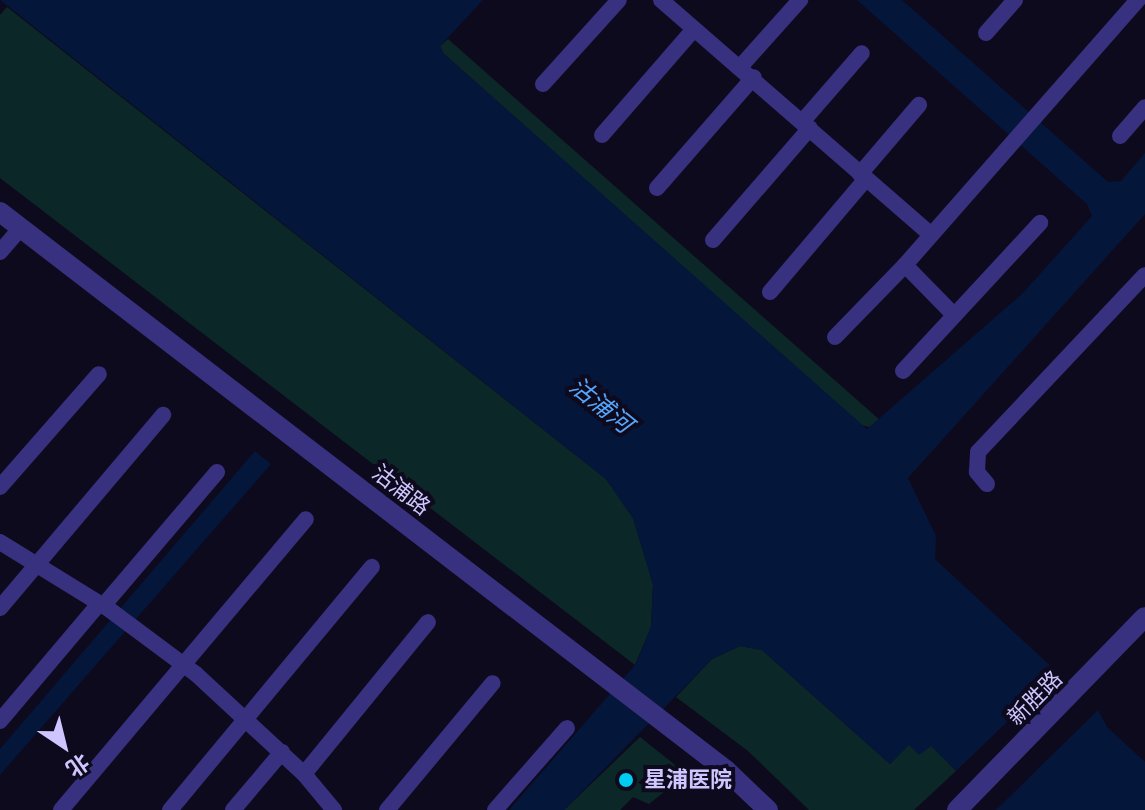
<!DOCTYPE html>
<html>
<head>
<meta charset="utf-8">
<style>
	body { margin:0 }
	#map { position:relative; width:1145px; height:810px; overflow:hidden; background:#0e0a1d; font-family:Quicksand,"Noto Sans SC",sans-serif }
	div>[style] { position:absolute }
	.green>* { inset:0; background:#0c2727 }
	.water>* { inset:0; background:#05163b }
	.pier>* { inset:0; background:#0e0a1d }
	.minor>* { height:16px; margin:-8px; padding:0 8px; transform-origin:8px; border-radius:8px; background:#383180 }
	.tertiary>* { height:20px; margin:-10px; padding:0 10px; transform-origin:10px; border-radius:10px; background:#383180 }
	.dots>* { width:22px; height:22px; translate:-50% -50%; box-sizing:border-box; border:4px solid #0e0a1d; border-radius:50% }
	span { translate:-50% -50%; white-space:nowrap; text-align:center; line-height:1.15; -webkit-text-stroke:8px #0e0a1d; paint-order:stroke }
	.street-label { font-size:22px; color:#cfc6ff }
	.poi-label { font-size:22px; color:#cfc6ff; font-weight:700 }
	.left { translate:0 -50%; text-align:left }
	.water-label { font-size:24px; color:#54a6ff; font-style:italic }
	.north { position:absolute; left:24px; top:706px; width:80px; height:80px; -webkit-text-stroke:6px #0e0a1d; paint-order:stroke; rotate:145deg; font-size:22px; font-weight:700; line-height:32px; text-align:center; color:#cfc6ff }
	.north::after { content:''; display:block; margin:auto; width:28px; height:36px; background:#cfc6ff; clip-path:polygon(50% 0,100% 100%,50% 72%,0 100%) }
</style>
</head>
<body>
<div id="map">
	<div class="green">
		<i style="clip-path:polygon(7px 7px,606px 479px,633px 518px,653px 584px,651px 627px,635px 665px,0 178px,0 15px)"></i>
		<i style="clip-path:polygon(448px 39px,881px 421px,873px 428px,861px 425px,443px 53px,440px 46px)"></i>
		<i style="clip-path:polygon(740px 646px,762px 650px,890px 764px,909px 744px,931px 745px,956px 771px,914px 810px,809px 810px,748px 751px,676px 697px,712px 659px)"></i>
		<i style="clip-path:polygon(640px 737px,679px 768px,679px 780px,649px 804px,633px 797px,620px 810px,564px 810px)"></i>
	</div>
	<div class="water">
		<i style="clip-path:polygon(0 0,483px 0,440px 46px,443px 53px,867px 429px,1022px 294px,1092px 216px,1087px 204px,857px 0,902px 0,1108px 182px,1121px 181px,1145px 153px,1145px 214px,908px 478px,936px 536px,935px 559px,1098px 710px,1107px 727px,1145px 762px,1145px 810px,996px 810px,931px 746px,919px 755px,909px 745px,890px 764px,762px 650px,740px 646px,712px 659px,564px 810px,509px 810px,636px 664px,651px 627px,653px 584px,633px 518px,606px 479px)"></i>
		<i style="clip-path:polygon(255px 451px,271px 464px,0 775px,0 749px)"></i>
	</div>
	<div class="pier">
		<i style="clip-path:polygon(1058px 673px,1098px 710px,996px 810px,956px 771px)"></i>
	</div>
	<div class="minor">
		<i style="left:661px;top:0;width:358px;rotate:41deg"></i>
		<i style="left:986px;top:33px;width:44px;rotate:-48.7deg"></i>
		<i style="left:741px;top:66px;width:89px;rotate:-48.2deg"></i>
		<i style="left:543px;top:84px;width:113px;rotate:-47.9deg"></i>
		<i style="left:802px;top:122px;width:91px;rotate:-49deg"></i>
		<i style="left:602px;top:135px;width:140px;rotate:-49deg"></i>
		<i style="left:1120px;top:136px;width:38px;rotate:-49deg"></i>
		<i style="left:860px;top:174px;width:91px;rotate:-49.5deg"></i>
		<i style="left:657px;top:188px;width:147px;rotate:-48.9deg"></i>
		<i style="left:713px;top:240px;width:148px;rotate:-49.1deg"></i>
		<i style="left:0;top:252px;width:32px;rotate:-49deg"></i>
		<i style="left:905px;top:265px;width:70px;rotate:45.6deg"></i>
		<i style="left:770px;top:292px;width:148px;rotate:-49.7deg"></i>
		<i style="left:835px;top:337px;width:100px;rotate:-45.8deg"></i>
		<i style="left:905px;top:265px;width:353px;rotate:-48.7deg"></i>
		<i style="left:903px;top:371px;width:202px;rotate:-47.2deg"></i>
		<i style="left:987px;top:484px;width:16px;rotate:-130deg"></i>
		<i style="left:977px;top:472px;width:20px;rotate:-87deg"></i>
		<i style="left:978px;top:452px;width:243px;rotate:-46.7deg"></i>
		<i style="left:0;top:487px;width:150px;rotate:-48.8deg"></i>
		<i style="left:0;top:542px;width:129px;rotate:31.7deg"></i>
		<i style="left:110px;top:610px;width:107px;rotate:36.7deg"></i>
		<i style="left:196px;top:674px;width:147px;rotate:42.8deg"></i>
		<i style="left:304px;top:774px;width:47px;rotate:50.2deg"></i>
		<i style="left:103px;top:606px;width:176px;rotate:-49.6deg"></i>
		<i style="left:0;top:608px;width:253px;rotate:-49.8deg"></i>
		<i style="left:0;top:721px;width:153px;rotate:-49.8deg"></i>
		<i style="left:304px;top:774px;width:196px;rotate:-50.8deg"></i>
		<i style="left:61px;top:810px;width:380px;rotate:-49.9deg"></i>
		<i style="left:170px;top:810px;width:316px;rotate:-50.3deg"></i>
		<i style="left:233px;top:810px;width:76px;rotate:-49.8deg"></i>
		<i style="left:387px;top:810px;width:165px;rotate:-50.2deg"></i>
		<i style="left:495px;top:810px;width:109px;rotate:-48.7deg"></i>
	</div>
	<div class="tertiary">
		<i style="left:0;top:212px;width:916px;rotate:37.55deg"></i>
		<i style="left:726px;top:770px;width:58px;rotate:43.6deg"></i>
		<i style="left:957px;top:810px;width:269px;rotate:-45.8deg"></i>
	</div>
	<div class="dots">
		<i style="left:626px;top:780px;background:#00ccf1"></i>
	</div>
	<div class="street-label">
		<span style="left:401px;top:490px;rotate:38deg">沽浦路</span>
		<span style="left:1035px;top:698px;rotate:-45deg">新胜路</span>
	</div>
	<div class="poi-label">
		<span class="left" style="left:644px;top:780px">星浦医院</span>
	</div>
	<div class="water-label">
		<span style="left:601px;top:405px;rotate:39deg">沽浦河</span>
	</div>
	<div class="north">北</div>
</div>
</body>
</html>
